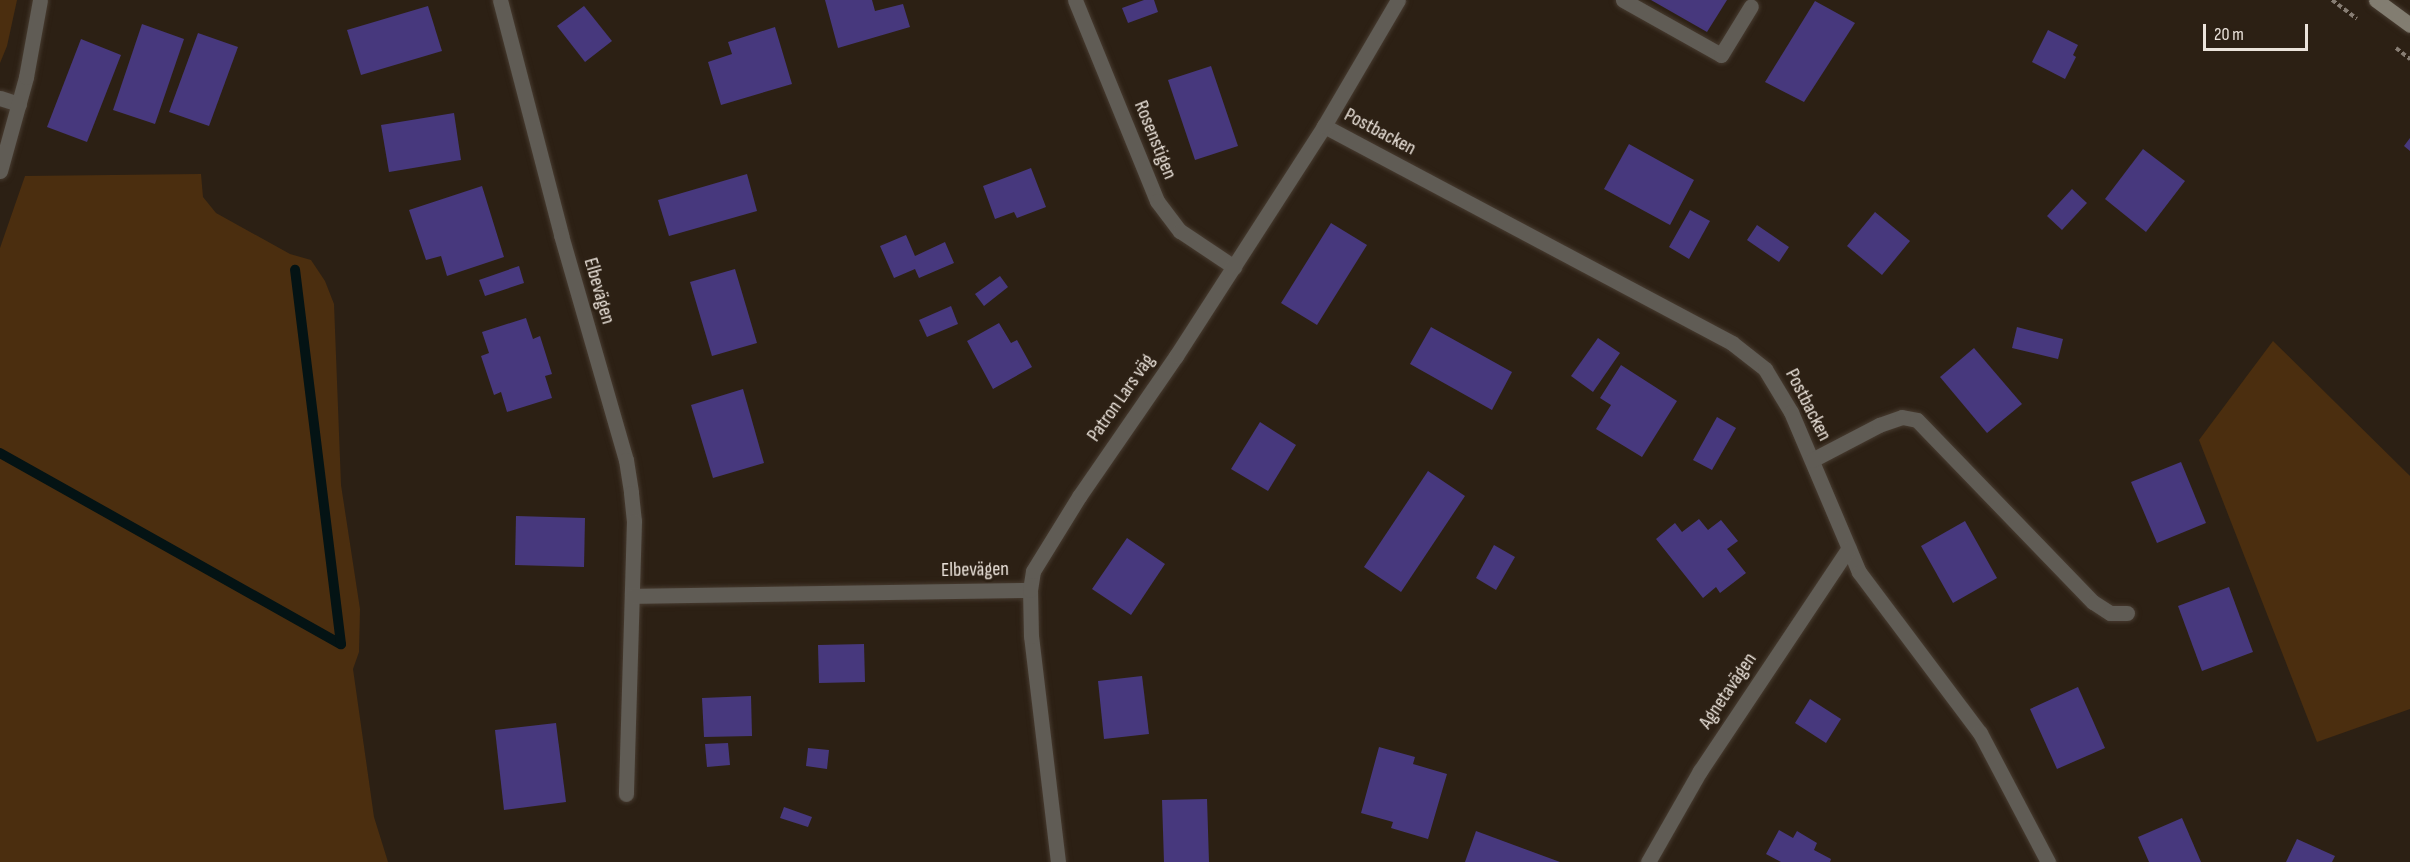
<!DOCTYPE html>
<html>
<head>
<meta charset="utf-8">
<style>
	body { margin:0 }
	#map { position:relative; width:2410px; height:862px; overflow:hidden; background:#2c2014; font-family:"Sofia Sans Condensed",sans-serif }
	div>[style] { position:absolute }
	.green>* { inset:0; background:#4b2e0f }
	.stream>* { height:10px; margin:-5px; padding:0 5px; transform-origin:5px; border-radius:5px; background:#041314 }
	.building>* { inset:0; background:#47387d }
	.path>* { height:4px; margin-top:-2px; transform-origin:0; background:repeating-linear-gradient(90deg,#877d73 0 4.5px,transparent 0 7.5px) }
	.roads { filter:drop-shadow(0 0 2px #473b30) drop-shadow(0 0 2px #473b30) }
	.minor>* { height:15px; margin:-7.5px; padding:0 7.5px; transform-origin:7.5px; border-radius:7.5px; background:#605c55 }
	.secondary>* { height:15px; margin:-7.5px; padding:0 7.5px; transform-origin:7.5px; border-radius:7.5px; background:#827d71 }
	span { translate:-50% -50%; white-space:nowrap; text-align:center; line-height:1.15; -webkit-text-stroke:6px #2c2014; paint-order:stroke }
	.street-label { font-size:20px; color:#ebe3db }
	.scale { position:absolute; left:2203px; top:24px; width:105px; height:27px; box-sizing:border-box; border:3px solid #ebe3db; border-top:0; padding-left:8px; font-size:18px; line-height:21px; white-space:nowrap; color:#ebe3db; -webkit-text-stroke:4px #2c2014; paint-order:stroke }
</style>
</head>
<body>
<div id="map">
	<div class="green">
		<i style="clip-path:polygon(0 0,17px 0,7px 46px,0 63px)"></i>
		<i style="clip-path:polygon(201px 174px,203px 197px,216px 213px,290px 254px,311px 260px,325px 281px,334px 304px,341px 485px,360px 609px,359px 652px,353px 669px,374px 817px,388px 862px,0 862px,0 248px,25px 176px)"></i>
		<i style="clip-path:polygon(2273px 341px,2410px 476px,2410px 709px,2317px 742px,2199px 440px)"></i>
	</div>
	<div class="stream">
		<i style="left:0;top:453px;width:391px;rotate:29.3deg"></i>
		<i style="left:341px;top:644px;width:377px;rotate:-97deg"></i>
	</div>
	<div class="building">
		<i style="clip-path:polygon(825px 0,872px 0,875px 11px,903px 4px,910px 27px,838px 48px)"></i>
		<i style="clip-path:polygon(1144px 0,1154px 0,1158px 12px,1128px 23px,1122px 8px)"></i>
		<i style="clip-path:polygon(1651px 0,1727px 0,1707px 32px)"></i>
		<i style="clip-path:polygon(1815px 1px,1855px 23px,1804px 102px,1765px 82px)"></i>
		<i style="clip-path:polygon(428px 6px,442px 51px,361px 75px,347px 30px)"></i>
		<i style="clip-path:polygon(584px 6px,612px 41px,585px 62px,557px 26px)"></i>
		<i style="clip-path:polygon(142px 24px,184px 39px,155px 124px,113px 110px)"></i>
		<i style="clip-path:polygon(775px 27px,792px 84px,721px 105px,708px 62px,732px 54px,728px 42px)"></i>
		<i style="clip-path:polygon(2048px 30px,2078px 45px,2073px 55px,2076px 57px,2065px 79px,2032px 62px)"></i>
		<i style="clip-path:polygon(198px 33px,238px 47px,209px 126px,169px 112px)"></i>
		<i style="clip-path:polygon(81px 39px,121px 55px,87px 142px,47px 127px)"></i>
		<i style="clip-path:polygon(1211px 66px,1238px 146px,1195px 160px,1168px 80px)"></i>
		<i style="clip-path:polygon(454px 113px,461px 160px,389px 172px,381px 125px)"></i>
		<i style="clip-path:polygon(2410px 138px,2410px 151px,2404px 146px)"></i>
		<i style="clip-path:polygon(1629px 144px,1694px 180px,1670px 225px,1604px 189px)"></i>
		<i style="clip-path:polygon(2143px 149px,2185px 181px,2146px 232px,2105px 199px)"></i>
		<i style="clip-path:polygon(1031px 168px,1046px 207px,1017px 218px,1014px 212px,995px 219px,983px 186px)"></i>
		<i style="clip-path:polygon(747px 174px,757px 211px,669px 236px,658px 200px)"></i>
		<i style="clip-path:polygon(482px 186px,504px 257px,447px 276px,441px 256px,426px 260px,409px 210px)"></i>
		<i style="clip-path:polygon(2072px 189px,2087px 203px,2062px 230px,2047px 216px)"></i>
		<i style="clip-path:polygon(1690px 210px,1710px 221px,1689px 259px,1669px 247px)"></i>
		<i style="clip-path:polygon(1875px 212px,1910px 241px,1882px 275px,1847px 246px)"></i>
		<i style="clip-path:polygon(1331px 223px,1367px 245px,1317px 325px,1281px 303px)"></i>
		<i style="clip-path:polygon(1757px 225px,1789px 247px,1779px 262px,1747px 240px)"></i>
		<i style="clip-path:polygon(906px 235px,915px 256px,945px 242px,954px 263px,919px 278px,915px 269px,894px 278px,880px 246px)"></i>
		<i style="clip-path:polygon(519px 266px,524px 283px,485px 296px,479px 280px)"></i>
		<i style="clip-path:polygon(735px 269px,757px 343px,712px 356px,690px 282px)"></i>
		<i style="clip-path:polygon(1000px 276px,1008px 287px,984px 306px,975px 294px)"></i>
		<i style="clip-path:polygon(951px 306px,958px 324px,927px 337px,919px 320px)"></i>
		<i style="clip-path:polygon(526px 318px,533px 339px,540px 336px,552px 374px,545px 376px,552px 398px,507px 412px,501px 392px,494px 395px,481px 356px,489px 353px,482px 332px)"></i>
		<i style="clip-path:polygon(999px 323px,1011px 343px,1017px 340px,1032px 367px,993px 389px,967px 341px)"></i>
		<i style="clip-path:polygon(1431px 327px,1512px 372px,1492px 410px,1410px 364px)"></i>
		<i style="clip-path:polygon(2017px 327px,2063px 339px,2058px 359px,2012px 348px)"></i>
		<i style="clip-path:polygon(1598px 338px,1620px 353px,1593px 392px,1571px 376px)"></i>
		<i style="clip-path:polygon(1974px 348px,2022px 404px,1987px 433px,1940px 377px)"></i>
		<i style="clip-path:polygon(1621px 365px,1677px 401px,1642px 457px,1596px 429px,1611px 405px,1600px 398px)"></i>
		<i style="clip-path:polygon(743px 389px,764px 463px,713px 478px,691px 405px)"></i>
		<i style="clip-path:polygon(1717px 417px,1736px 428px,1712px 470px,1693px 460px)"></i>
		<i style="clip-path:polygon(1260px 422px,1296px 445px,1268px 491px,1231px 469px)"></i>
		<i style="clip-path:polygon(2181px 462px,2206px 523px,2157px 543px,2131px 482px)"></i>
		<i style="clip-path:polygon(1428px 471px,1465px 496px,1401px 592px,1364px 567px)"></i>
		<i style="clip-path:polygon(516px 516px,585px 518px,584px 567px,515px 565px)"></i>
		<i style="clip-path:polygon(1699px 519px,1708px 530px,1721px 520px,1738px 541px,1727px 549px,1746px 573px,1720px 593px,1716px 587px,1703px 598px,1656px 539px,1675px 523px,1682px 532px)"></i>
		<i style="clip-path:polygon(1965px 521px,1997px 578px,1953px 603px,1921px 546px)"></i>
		<i style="clip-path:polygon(1127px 538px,1165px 564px,1131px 615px,1092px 589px)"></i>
		<i style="clip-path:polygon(1494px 545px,1515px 557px,1496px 590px,1476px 578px)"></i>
		<i style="clip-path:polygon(2229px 587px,2253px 652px,2202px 671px,2178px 606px)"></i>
		<i style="clip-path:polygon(864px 644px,865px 682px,819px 683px,818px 645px)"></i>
		<i style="clip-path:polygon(1142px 676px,1149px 734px,1104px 739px,1098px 681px)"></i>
		<i style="clip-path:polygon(2078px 687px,2105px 748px,2057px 769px,2030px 709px)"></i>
		<i style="clip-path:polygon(751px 696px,752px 736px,704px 737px,702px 698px)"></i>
		<i style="clip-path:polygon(1810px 699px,1841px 719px,1826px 743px,1795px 723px)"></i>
		<i style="clip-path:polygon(556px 723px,566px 802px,504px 810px,495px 730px)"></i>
		<i style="clip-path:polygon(728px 743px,730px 765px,707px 767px,705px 744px)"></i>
		<i style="clip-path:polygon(1379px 747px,1415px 757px,1413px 764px,1447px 774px,1428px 839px,1391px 828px,1393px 822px,1361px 813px)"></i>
		<i style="clip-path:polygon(808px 748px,829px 750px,827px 769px,806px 766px)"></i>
		<i style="clip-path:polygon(1207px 799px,1209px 862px,1164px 862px,1162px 800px)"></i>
		<i style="clip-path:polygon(784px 807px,812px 817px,808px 827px,780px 818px)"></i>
		<i style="clip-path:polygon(2182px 818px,2201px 862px,2149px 862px,2138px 837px)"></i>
		<i style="clip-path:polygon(1779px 830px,1793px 838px,1797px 831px,1817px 843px,1814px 850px,1831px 859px,1830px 862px,1781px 862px,1766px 854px)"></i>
		<i style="clip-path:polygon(1476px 831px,1560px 862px,1465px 862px)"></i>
		<i style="clip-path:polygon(2297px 839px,2335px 856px,2332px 862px,2286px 862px)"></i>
	</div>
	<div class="path">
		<i style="left:2332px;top:0;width:31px;rotate:37deg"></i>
		<i style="left:2396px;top:48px;width:18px;rotate:38deg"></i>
	</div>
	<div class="roads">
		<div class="minor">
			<i style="left:500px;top:0;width:243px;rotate:75.4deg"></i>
			<i style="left:561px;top:235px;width:234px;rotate:73.9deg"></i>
			<i style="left:626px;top:460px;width:33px;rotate:81deg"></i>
			<i style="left:631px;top:493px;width:28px;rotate:84deg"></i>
			<i style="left:634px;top:521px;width:273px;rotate:91.7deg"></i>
			<i style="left:1075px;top:0;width:217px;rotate:67.8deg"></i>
			<i style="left:1157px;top:201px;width:38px;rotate:53deg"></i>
			<i style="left:1180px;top:231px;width:65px;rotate:33.7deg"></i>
			<i style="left:1623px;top:0;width:112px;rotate:29.3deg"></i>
			<i style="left:1721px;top:55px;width:57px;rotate:-58.5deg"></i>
			<i style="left:0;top:98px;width:20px;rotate:18deg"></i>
			<i style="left:1324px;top:126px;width:462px;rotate:28deg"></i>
			<i style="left:1732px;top:343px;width:42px;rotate:38.2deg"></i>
			<i style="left:1765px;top:369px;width:50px;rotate:58.8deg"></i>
			<i style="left:1791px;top:412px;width:174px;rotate:67deg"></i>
			<i style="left:1859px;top:572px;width:201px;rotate:53.1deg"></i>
			<i style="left:1980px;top:733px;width:146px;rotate:62.2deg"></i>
			<i style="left:0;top:171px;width:98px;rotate:-74.5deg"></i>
			<i style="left:26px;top:77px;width:78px;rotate:-79.7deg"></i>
			<i style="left:1812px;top:460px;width:76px;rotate:-27.6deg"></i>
			<i style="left:1879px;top:425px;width:24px;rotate:-19deg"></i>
			<i style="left:1902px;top:417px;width:15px;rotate:11deg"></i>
			<i style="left:1917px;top:420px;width:253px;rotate:46deg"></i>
			<i style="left:2093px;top:602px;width:20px;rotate:33deg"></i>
			<i style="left:2110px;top:613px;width:17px"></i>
			<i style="left:632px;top:596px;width:398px;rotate:-0.9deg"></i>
			<i style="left:1058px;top:862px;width:228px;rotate:-96.8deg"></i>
			<i style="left:1031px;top:636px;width:46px;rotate:-91.2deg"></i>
			<i style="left:1030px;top:590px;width:19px;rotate:-81deg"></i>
			<i style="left:1033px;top:571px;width:89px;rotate:-58.3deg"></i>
			<i style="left:1080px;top:495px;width:169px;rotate:-55.4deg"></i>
			<i style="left:1176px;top:356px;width:274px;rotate:-57.2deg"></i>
			<i style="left:1324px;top:126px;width:146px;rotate:-59.6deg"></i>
			<i style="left:1648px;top:862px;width:105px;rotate:-60.3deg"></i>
			<i style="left:1700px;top:771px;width:268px;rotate:-56.3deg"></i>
		</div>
		<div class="secondary">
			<i style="left:2376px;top:0;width:42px;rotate:36.3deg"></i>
		</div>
	</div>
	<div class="street-label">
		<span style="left:1380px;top:132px;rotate:28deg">Postbacken</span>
		<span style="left:1155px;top:140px;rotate:68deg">Rosenstigen</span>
		<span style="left:599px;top:291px;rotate:74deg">Elbevägen</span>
		<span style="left:1121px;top:398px;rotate:-55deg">Patron Lars väg</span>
		<span style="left:1808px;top:405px;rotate:63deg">Postbacken</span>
		<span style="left:975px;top:570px;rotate:-1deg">Elbevägen</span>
		<span style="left:1728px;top:691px;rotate:-56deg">Agnetavägen</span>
	</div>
	<div class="scale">20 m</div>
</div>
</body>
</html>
